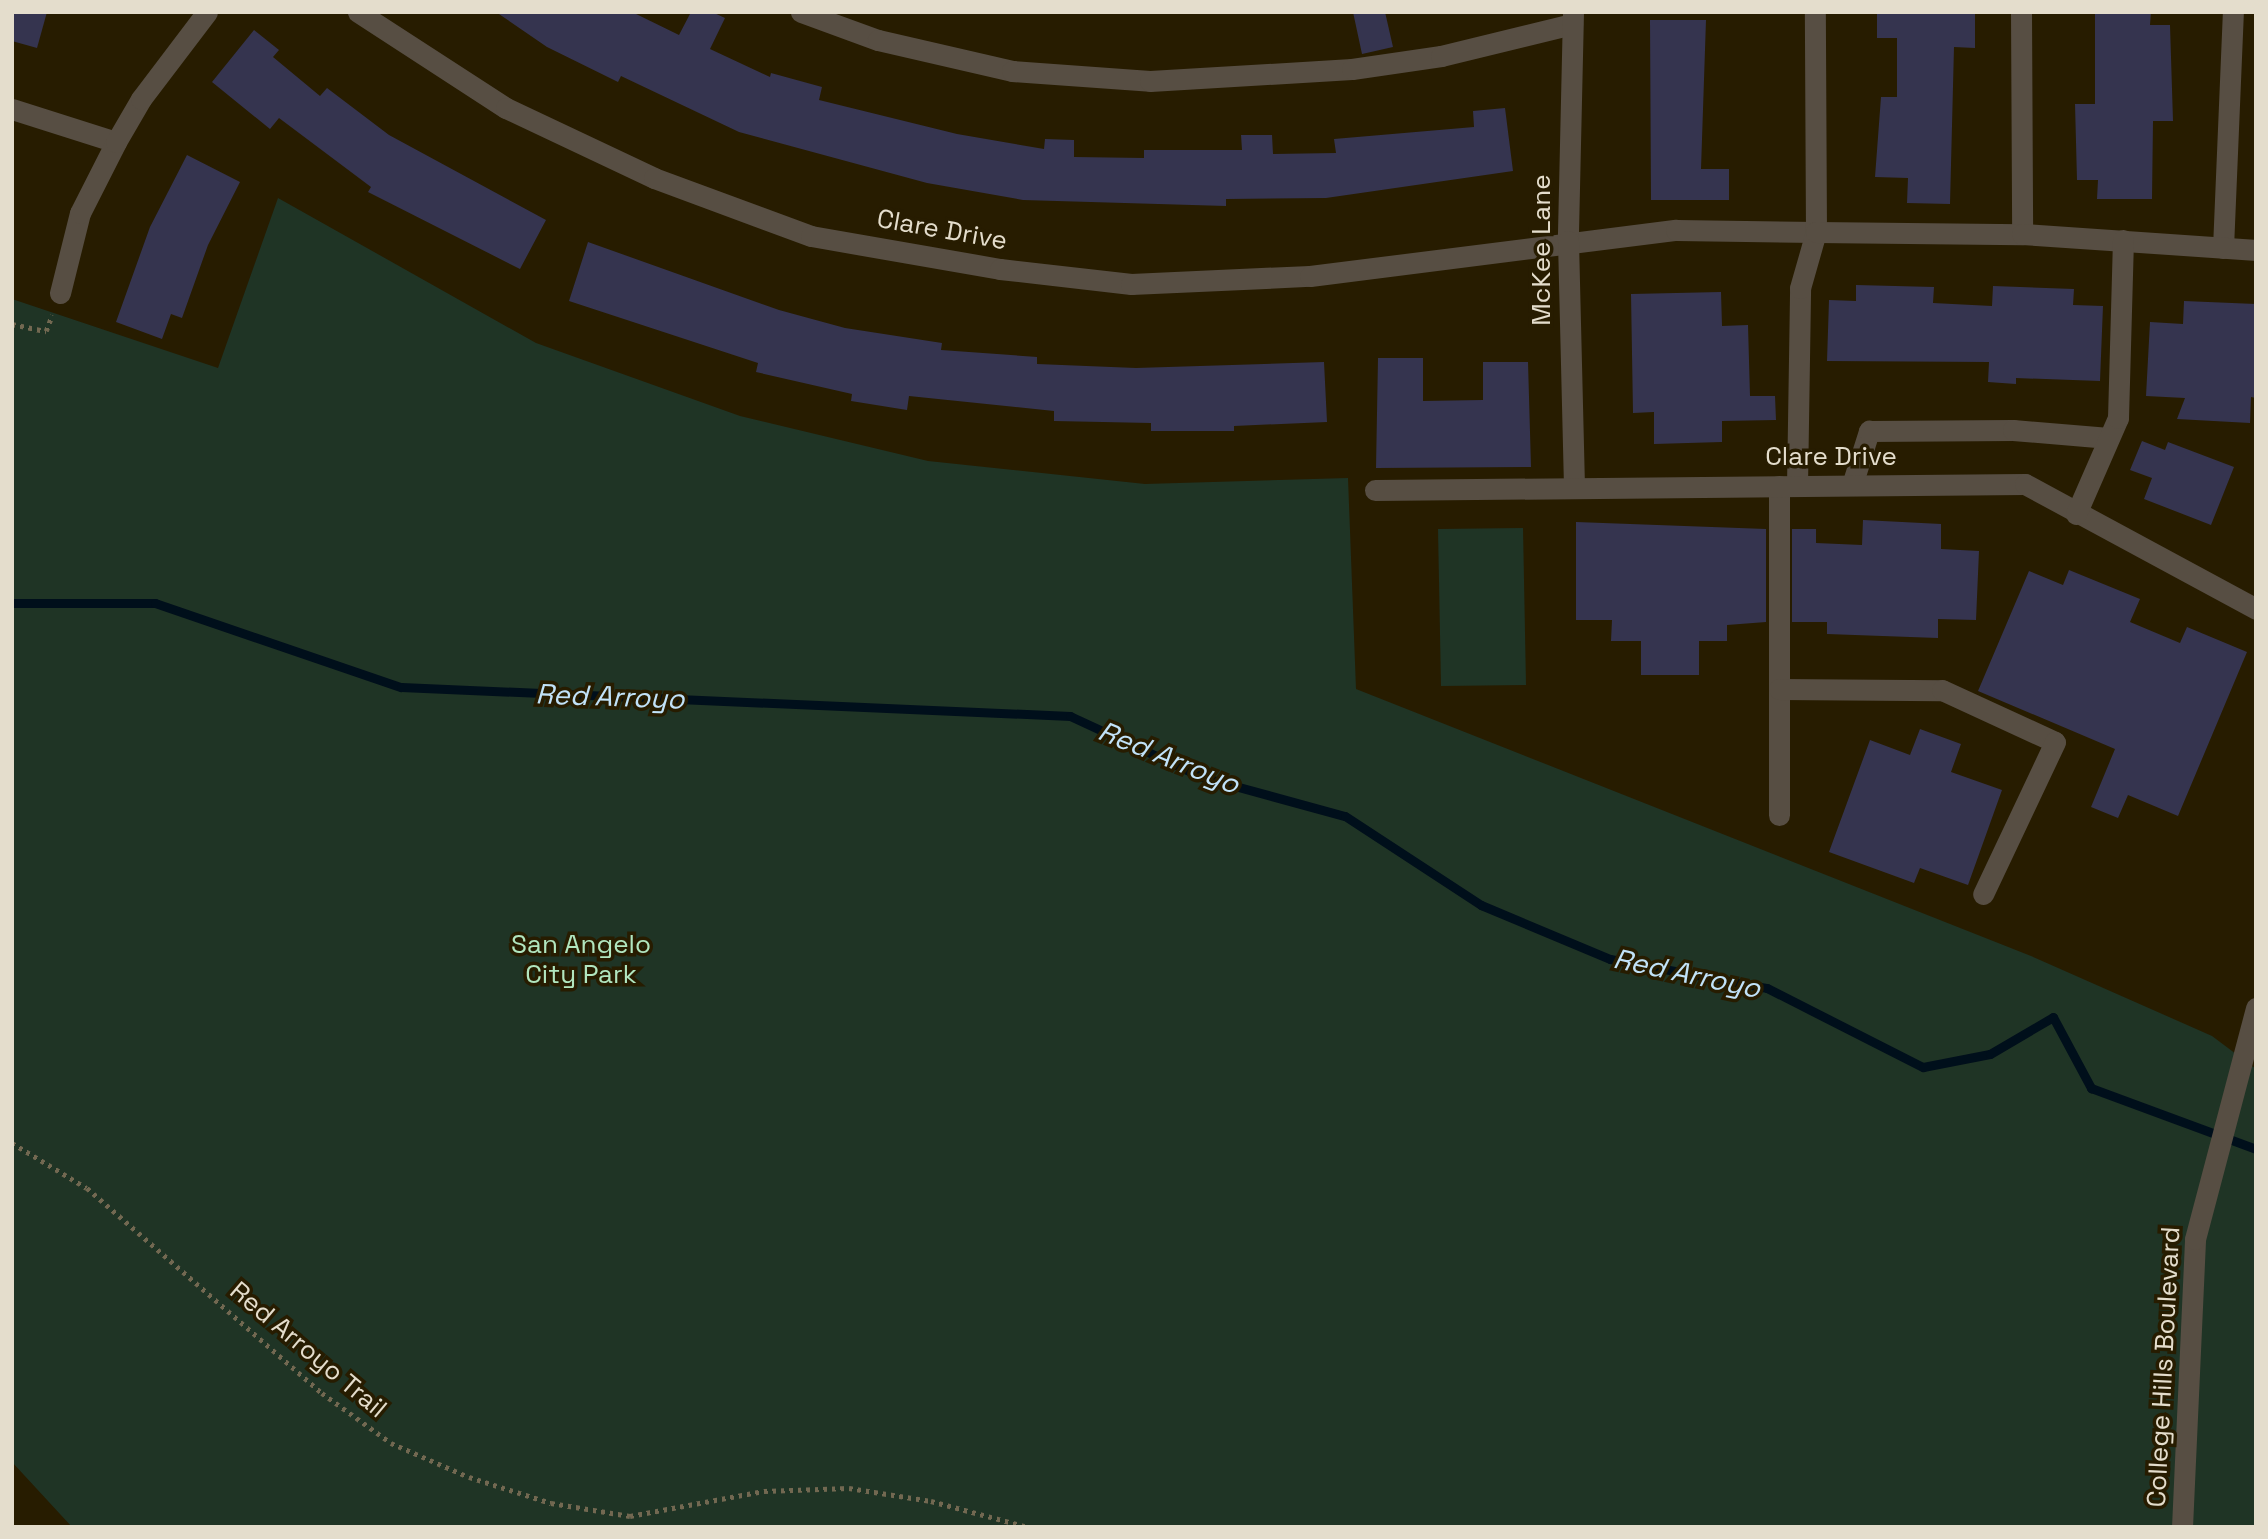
<!DOCTYPE html>
<html>
<head>
<meta charset="utf-8">
<style>
	body { margin:0 }
	#map { position:relative; width:2268px; height:1539px; overflow:hidden; background:#271c00; font-family:"Space Grotesk",sans-serif }
	div>[style] { position:absolute }
	.green>* { inset:0; background:#1f3425 }
	.stream>* { height:9px; margin:-4.5px; padding:0 4.5px; transform-origin:4.5px; border-radius:4.5px; background:#000f1b }
	.building>* { inset:0; background:#35344f }
	.path>* { height:4.5px; margin-top:-2.25px; transform-origin:0; background:repeating-linear-gradient(90deg,#726851 0 3.5px,transparent 0 8.5px) }
	.minor>* { height:21px; margin:-10.5px; padding:0 10.5px; transform-origin:10.5px; border-radius:10.5px; background:#574e43 }
	span { translate:-50% -50%; white-space:nowrap; text-align:center; line-height:1.15; -webkit-text-stroke:7px #271c00; paint-order:stroke }
	.street-label { font-size:26px; color:#e4ddcc }
	.park-label { font-size:26px; color:#b1e6bf }
	.water-label { font-size:28px; color:#c1e2f8; font-style:italic }
	.frame { position:absolute; inset:0; border:14px solid #e4ddcc; pointer-events:none }
</style>
</head>
<body>
<div id="map">
	<div class="green">
		<i style="clip-path:polygon(278px 198px,536px 343px,740px 416px,928px 461px,1145px 484px,1348px 478px,1356px 689px,2031px 956px,2212px 1036px,2256px 1069px,2256px 1527px,72px 1527px,12px 1462px,12px 299px,218px 368px)"></i>
		<i style="clip-path:polygon(1523px 528px,1526px 685px,1441px 686px,1438px 529px)"></i>
	</div>
	<div class="stream">
		<i style="left:12px;top:603px;width:143px"></i>
		<i style="left:155px;top:603px;width:260px;rotate:18.9deg"></i>
		<i style="left:401px;top:687px;width:670px;rotate:2.48deg"></i>
		<i style="left:1070px;top:716px;width:145px;rotate:24.8deg"></i>
		<i style="left:1202px;top:777px;width:148px;rotate:15.3deg"></i>
		<i style="left:1345px;top:816px;width:163px;rotate:33.2deg"></i>
		<i style="left:1481px;top:905px;width:140px;rotate:22.7deg"></i>
		<i style="left:1610px;top:959px;width:160px;rotate:10.5deg"></i>
		<i style="left:1767px;top:988px;width:175px;rotate:26.9deg"></i>
		<i style="left:1923px;top:1067px;width:68px;rotate:-11deg"></i>
		<i style="left:1990px;top:1054px;width:73px;rotate:-30.4deg"></i>
		<i style="left:2053px;top:1017px;width:81px;rotate:61.8deg"></i>
		<i style="left:2091px;top:1088px;width:176px;rotate:20.3deg"></i>
	</div>
	<div class="building">
		<i style="clip-path:polygon(12px 12px,47px 12px,37px 48px,12px 41px)"></i>
		<i style="clip-path:polygon(496px 12px,632px 12px,679px 35px,691px 12px,712px 12px,725px 18px,710px 49px,770px 77px,771px 73px,822px 87px,819px 100px,957px 134px,1044px 149px,1045px 139px,1074px 140px,1074px 157px,1144px 158px,1144px 150px,1242px 150px,1241px 135px,1272px 135px,1273px 154px,1336px 153px,1334px 139px,1474px 127px,1473px 111px,1505px 108px,1513px 171px,1326px 198px,1226px 199px,1226px 206px,1023px 200px,927px 183px,739px 132px,621px 76px,618px 82px,547px 47px)"></i>
		<i style="clip-path:polygon(1353px 12px,1385px 12px,1393px 47px,1362px 54px)"></i>
		<i style="clip-path:polygon(1877px 12px,1975px 14px,1975px 48px,1954px 47px,1950px 204px,1907px 203px,1908px 178px,1875px 177px,1881px 97px,1897px 97px,1897px 38px,1877px 38px)"></i>
		<i style="clip-path:polygon(2095px 12px,2151px 12px,2150px 25px,2170px 25px,2173px 121px,2153px 121px,2152px 199px,2097px 199px,2098px 180px,2077px 180px,2075px 104px,2095px 104px)"></i>
		<i style="clip-path:polygon(1650px 20px,1706px 20px,1701px 169px,1729px 169px,1729px 200px,1651px 200px)"></i>
		<i style="clip-path:polygon(254px 30px,279px 50px,273px 57px,320px 96px,327px 88px,389px 135px,546px 220px,520px 269px,368px 192px,371px 187px,279px 118px,270px 129px,212px 82px)"></i>
		<i style="clip-path:polygon(187px 155px,240px 182px,208px 245px,182px 318px,171px 314px,162px 339px,116px 322px,150px 227px)"></i>
		<i style="clip-path:polygon(588px 242px,779px 310px,845px 328px,942px 343px,941px 350px,1037px 357px,1037px 364px,1136px 368px,1324px 362px,1327px 422px,1234px 426px,1234px 431px,1151px 431px,1151px 423px,1054px 421px,1054px 411px,909px 396px,907px 410px,851px 401px,852px 394px,756px 372px,758px 363px,569px 301px)"></i>
		<i style="clip-path:polygon(1856px 285px,1934px 287px,1933px 303px,1992px 306px,1993px 286px,2074px 289px,2073px 305px,2103px 306px,2100px 381px,2016px 378px,2016px 384px,1988px 382px,1989px 362px,1827px 361px,1829px 300px,1856px 301px)"></i>
		<i style="clip-path:polygon(1721px 292px,1722px 326px,1748px 325px,1750px 396px,1775px 396px,1776px 420px,1722px 421px,1722px 442px,1654px 444px,1654px 412px,1633px 413px,1631px 294px)"></i>
		<i style="clip-path:polygon(2184px 301px,2256px 304px,2256px 398px,2251px 397px,2250px 423px,2177px 419px,2185px 398px,2146px 396px,2150px 322px,2183px 324px)"></i>
		<i style="clip-path:polygon(1378px 358px,1423px 358px,1423px 401px,1483px 400px,1483px 362px,1528px 362px,1531px 467px,1376px 468px)"></i>
		<i style="clip-path:polygon(2142px 441px,2165px 450px,2168px 442px,2234px 467px,2211px 525px,2144px 499px,2152px 478px,2130px 470px)"></i>
		<i style="clip-path:polygon(1863px 520px,1941px 524px,1941px 549px,1979px 551px,1976px 620px,1938px 619px,1938px 638px,1827px 634px,1827px 622px,1792px 622px,1792px 529px,1816px 529px,1816px 543px,1862px 545px)"></i>
		<i style="clip-path:polygon(1576px 522px,1766px 529px,1766px 622px,1727px 625px,1727px 641px,1699px 641px,1699px 675px,1641px 675px,1641px 641px,1611px 641px,1612px 620px,1576px 620px)"></i>
		<i style="clip-path:polygon(2069px 570px,2140px 599px,2130px 622px,2180px 643px,2187px 627px,2247px 652px,2178px 816px,2128px 795px,2118px 818px,2091px 807px,2115px 749px,1978px 691px,2029px 571px,2063px 585px)"></i>
		<i style="clip-path:polygon(1920px 729px,1961px 744px,1951px 772px,2002px 790px,1968px 885px,1920px 868px,1914px 883px,1829px 852px,1870px 740px,1910px 755px)"></i>
	</div>
	<div class="path">
		<i style="left:12px;top:324px;width:35px;rotate:12deg"></i>
		<i style="left:46px;top:331px;width:17px;rotate:-69deg"></i>
		<i style="left:12px;top:1143px;width:87px;rotate:31deg"></i>
		<i style="left:87px;top:1188px;width:312px;rotate:41.1deg"></i>
		<i style="left:322px;top:1393px;width:85px;rotate:35.9deg"></i>
		<i style="left:391px;top:1443px;width:85px;rotate:23.6deg"></i>
		<i style="left:469px;top:1477px;width:86px;rotate:17.6deg"></i>
		<i style="left:551px;top:1503px;width:80px;rotate:9.3deg"></i>
		<i style="left:630px;top:1516px;width:136px;rotate:-10.6deg"></i>
		<i style="left:764px;top:1491px;width:85px;rotate:-2deg"></i>
		<i style="left:849px;top:1488px;width:83px;rotate:9deg"></i>
		<i style="left:931px;top:1501px;width:100px;rotate:15deg"></i>
	</div>
	<div class="minor">
		<i style="left:358px;top:12px;width:176px;rotate:33deg"></i>
		<i style="left:506px;top:108px;width:164px;rotate:25.3deg"></i>
		<i style="left:654px;top:178px;width:167px;rotate:20.3deg"></i>
		<i style="left:811px;top:236px;width:192px;rotate:9.9deg"></i>
		<i style="left:1000px;top:269px;width:132px;rotate:6.5deg"></i>
		<i style="left:1131px;top:284px;width:179px;rotate:-2.6deg"></i>
		<i style="left:1310px;top:276px;width:369px;rotate:-7.2deg"></i>
		<i style="left:1676px;top:230px;width:140px;rotate:0.8deg"></i>
		<i style="left:1816px;top:232px;width:220px;rotate:-90.3deg"></i>
		<i style="left:801px;top:12px;width:82px;rotate:20deg"></i>
		<i style="left:878px;top:40px;width:138px;rotate:13deg"></i>
		<i style="left:1012px;top:71px;width:138px;rotate:4.1deg"></i>
		<i style="left:1150px;top:81px;width:202px;rotate:-3.4deg"></i>
		<i style="left:1352px;top:69px;width:90px;rotate:-8.3deg"></i>
		<i style="left:1441px;top:56px;width:135px;rotate:-13.7deg"></i>
		<i style="left:1573px;top:12px;width:229px;rotate:91.3deg"></i>
		<i style="left:1568px;top:241px;width:247px;rotate:88.6deg"></i>
		<i style="left:2021px;top:12px;width:222px;rotate:89.7deg"></i>
		<i style="left:12px;top:109px;width:109px;rotate:17.6deg"></i>
		<i style="left:2223px;top:248px;width:236px;rotate:-87.6deg"></i>
		<i style="left:60px;top:293px;width:82px;rotate:-76deg"></i>
		<i style="left:80px;top:213px;width:80px;rotate:-63.1deg"></i>
		<i style="left:116px;top:142px;width:50px;rotate:-59.8deg"></i>
		<i style="left:141px;top:99px;width:109px;rotate:-52.8deg"></i>
		<i style="left:1852px;top:485px;width:57px;rotate:-72.5deg"></i>
		<i style="left:1869px;top:431px;width:144px;rotate:-0.4deg"></i>
		<i style="left:2013px;top:430px;width:96px;rotate:4.8deg"></i>
		<i style="left:1779px;top:486px;width:329px;rotate:90deg"></i>
		<i style="left:1797px;top:486px;width:198px;rotate:-89.1deg"></i>
		<i style="left:1800px;top:288px;width:58px;rotate:-74.1deg"></i>
		<i style="left:1816px;top:232px;width:206px;rotate:0.6deg"></i>
		<i style="left:2022px;top:234px;width:235px;rotate:3.9deg"></i>
		<i style="left:1375px;top:490px;width:650px;rotate:-0.53deg"></i>
		<i style="left:2025px;top:484px;width:263px;rotate:28.4deg"></i>
		<i style="left:2076px;top:514px;width:105px;rotate:-66.4deg"></i>
		<i style="left:2118px;top:418px;width:178px;rotate:-88.4deg"></i>
		<i style="left:1779px;top:689px;width:163px;rotate:0.4deg"></i>
		<i style="left:1942px;top:690px;width:124px;rotate:24.7deg"></i>
		<i style="left:2055px;top:742px;width:168px;rotate:115.3deg"></i>
		<i style="left:2182px;top:1527px;width:288px;rotate:-87.4deg"></i>
		<i style="left:2195px;top:1239px;width:239px;rotate:-75.2deg"></i>
	</div>
	<div class="street-label">
		<span style="left:942px;top:230px;rotate:10deg">Clare Drive</span>
		<span style="left:1542px;top:250px;rotate:-90deg">McKee Lane</span>
		<span style="left:1831px;top:457px">Clare Drive</span>
		<span style="left:308px;top:1350px;rotate:40deg">Red Arroyo Trail</span>
		<span style="left:2164px;top:1367px;rotate:-87deg">College Hills Boulevard</span>
	</div>
	<div class="park-label">
		<span style="left:581px;top:960px">San Angelo<br>City Park</span>
	</div>
	<div class="water-label">
		<span style="left:610px;top:696px;rotate:2deg">Red Arroyo</span>
		<span style="left:1169px;top:757px;rotate:22deg">Red Arroyo</span>
		<span style="left:1687px;top:973px;rotate:12deg">Red Arroyo</span>
	</div>
	<div class="frame"></div>
</div>
</body>
</html>
